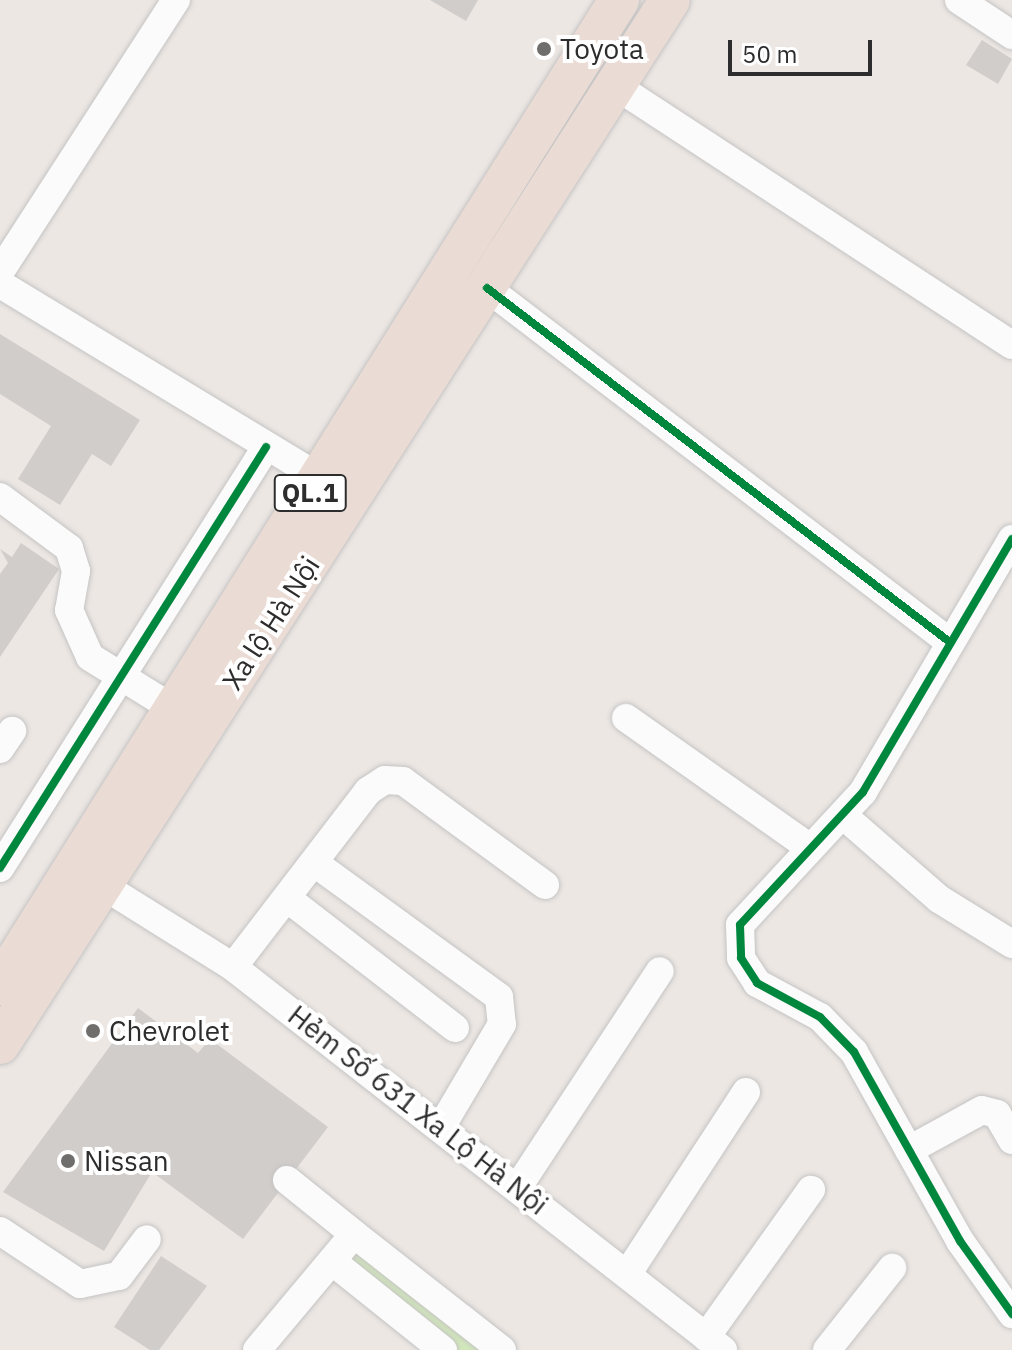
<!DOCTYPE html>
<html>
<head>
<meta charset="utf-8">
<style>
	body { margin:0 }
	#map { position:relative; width:1012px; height:1350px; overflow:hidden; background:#ece7e3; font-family:"IBM Plex Sans",sans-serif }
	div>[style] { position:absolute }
	.green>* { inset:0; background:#d1e8ba }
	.building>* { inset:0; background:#d1cdca }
	.roads { filter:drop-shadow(0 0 2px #c5c4c4) drop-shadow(0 0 2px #c5c4c4) }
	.minor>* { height:28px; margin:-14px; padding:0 14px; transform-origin:14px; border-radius:14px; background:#fcfbfb }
	.highway>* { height:40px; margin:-20px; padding:0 20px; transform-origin:20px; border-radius:20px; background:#eadcd5 }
	.cycleway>* { height:8px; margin:-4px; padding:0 4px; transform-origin:4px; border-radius:4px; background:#00873e }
	.dots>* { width:22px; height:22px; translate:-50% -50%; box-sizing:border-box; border:4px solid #fff; border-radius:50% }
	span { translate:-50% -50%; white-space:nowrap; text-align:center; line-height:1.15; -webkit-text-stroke:8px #fff; paint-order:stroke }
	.shield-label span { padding:2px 6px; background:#fff; border:2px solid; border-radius:6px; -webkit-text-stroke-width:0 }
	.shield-label { font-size:26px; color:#2d2d2d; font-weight:700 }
	.poi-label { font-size:28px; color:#2d2d2d }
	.left { translate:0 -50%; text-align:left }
	.street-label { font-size:28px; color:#2d2d2d }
	.scale { position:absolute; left:728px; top:40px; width:144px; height:36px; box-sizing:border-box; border:4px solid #2d2d2d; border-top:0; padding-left:10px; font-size:24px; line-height:28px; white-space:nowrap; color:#2d2d2d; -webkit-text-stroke:6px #fff; paint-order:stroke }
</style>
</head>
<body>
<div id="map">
	<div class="green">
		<i style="clip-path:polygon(356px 1243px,492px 1350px,454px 1350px,342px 1261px)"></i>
	</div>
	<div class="building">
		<i style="clip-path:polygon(430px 0,478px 0,466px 21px)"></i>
		<i style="clip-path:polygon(982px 40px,1012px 59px,998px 84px,966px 65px)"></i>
		<i style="clip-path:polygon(0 334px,140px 420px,111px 466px,92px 454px,60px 505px,18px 479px,51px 426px,0 394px)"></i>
		<i style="clip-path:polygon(21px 543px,59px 569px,0 657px,0 574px,8px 563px,0 549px,12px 557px)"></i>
		<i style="clip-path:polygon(138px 1008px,198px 1053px,210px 1039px,328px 1127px,243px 1239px,152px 1172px,104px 1251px,3px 1192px)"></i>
		<i style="clip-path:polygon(161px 1256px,207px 1286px,159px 1350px,150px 1350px,114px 1327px)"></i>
	</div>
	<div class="roads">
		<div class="minor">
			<i style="left:959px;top:0;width:64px;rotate:33.4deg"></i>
			<i style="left:616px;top:86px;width:473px;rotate:33.2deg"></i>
			<i style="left:0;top:272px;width:324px;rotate:-57.1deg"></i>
			<i style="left:0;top:284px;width:374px;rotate:31.2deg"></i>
			<i style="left:487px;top:288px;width:579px;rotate:37.42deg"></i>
			<i style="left:0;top:497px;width:86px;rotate:36.5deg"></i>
			<i style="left:69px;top:548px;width:24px;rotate:73deg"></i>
			<i style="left:76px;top:571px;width:40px;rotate:100deg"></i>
			<i style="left:69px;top:610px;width:51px;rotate:65.9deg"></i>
			<i style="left:90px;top:657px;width:99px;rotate:31.8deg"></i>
			<i style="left:1012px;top:539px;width:294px;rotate:120.5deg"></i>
			<i style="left:863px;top:792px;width:181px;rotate:132.8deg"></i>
			<i style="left:740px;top:925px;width:33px;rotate:88deg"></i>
			<i style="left:741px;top:958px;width:30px;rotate:57deg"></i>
			<i style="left:757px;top:983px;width:72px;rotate:28.4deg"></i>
			<i style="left:820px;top:1017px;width:49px;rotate:45.8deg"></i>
			<i style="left:854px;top:1052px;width:217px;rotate:60.7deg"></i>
			<i style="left:960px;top:1241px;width:90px;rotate:54.5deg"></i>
			<i style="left:626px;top:718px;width:224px;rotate:35.2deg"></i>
			<i style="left:0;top:749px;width:22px;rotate:-56deg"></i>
			<i style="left:845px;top:817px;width:125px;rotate:41.1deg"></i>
			<i style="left:939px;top:899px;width:86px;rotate:31.7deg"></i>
			<i style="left:316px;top:864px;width:226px;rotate:36deg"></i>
			<i style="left:499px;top:997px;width:27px;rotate:84deg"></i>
			<i style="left:502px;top:1024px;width:120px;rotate:120.6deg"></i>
			<i style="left:0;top:868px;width:498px;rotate:-57.7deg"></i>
			<i style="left:102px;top:885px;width:155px;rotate:32deg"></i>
			<i style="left:233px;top:967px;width:622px;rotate:38.01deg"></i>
			<i style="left:288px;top:899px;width:211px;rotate:37.7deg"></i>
			<i style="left:233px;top:967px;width:222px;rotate:-52.5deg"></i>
			<i style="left:368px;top:791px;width:20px;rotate:-33deg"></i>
			<i style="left:385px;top:780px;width:18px;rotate:3deg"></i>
			<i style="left:403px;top:781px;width:176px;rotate:36.2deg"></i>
			<i style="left:909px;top:1150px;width:83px;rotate:-28.7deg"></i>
			<i style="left:982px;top:1110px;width:16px;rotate:15deg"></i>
			<i style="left:997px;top:1114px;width:30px;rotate:60deg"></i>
			<i style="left:287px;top:1180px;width:86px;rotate:38.9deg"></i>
			<i style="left:518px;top:1187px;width:258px;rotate:-56.7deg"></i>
			<i style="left:0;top:1231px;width:96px;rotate:33.5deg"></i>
			<i style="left:80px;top:1284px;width:40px;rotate:-12deg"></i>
			<i style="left:119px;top:1276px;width:46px;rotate:-52.9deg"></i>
			<i style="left:333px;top:1262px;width:141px;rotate:38.7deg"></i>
			<i style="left:628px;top:1273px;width:216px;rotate:-56.9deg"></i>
			<i style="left:706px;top:1337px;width:181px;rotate:-54.5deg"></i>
			<i style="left:257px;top:1350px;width:151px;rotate:-50.1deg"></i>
			<i style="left:354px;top:1234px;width:188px;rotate:38.1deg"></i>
			<i style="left:827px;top:1350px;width:105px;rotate:-51.6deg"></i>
		</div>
		<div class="highway">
			<i style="left:0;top:985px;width:1163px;rotate:-57.85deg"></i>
			<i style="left:0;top:1044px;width:1240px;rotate:-57.31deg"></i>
		</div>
	</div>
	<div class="cycleway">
		<i style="left:487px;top:288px;width:579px;rotate:37.42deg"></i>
		<i style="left:1012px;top:539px;width:294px;rotate:120.5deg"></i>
		<i style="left:863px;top:792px;width:181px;rotate:132.8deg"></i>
		<i style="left:740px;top:925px;width:33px;rotate:88deg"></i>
		<i style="left:741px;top:958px;width:30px;rotate:57deg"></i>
		<i style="left:757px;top:983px;width:72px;rotate:28.4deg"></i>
		<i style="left:820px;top:1017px;width:49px;rotate:45.8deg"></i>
		<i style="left:854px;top:1052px;width:217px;rotate:60.7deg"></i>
		<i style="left:960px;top:1241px;width:90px;rotate:54.5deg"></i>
		<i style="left:0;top:868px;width:498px;rotate:-57.7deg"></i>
	</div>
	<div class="dots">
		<i style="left:544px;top:49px;background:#706e6d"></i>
		<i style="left:93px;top:1031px;background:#706e6d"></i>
		<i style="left:68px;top:1161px;background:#706e6d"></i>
	</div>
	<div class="shield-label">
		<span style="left:310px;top:493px">QL.1</span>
	</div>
	<div class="poi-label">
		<span class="left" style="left:560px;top:49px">Toyota</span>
		<span class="left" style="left:109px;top:1031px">Chevrolet</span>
		<span class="left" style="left:84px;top:1161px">Nissan</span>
	</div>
	<div class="street-label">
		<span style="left:271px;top:623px;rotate:-57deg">Xa lộ Hà Nội</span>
		<span style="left:418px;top:1110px;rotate:38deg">Hẻm Số 631 Xa Lộ Hà Nội</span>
	</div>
	<div class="scale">50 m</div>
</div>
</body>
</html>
